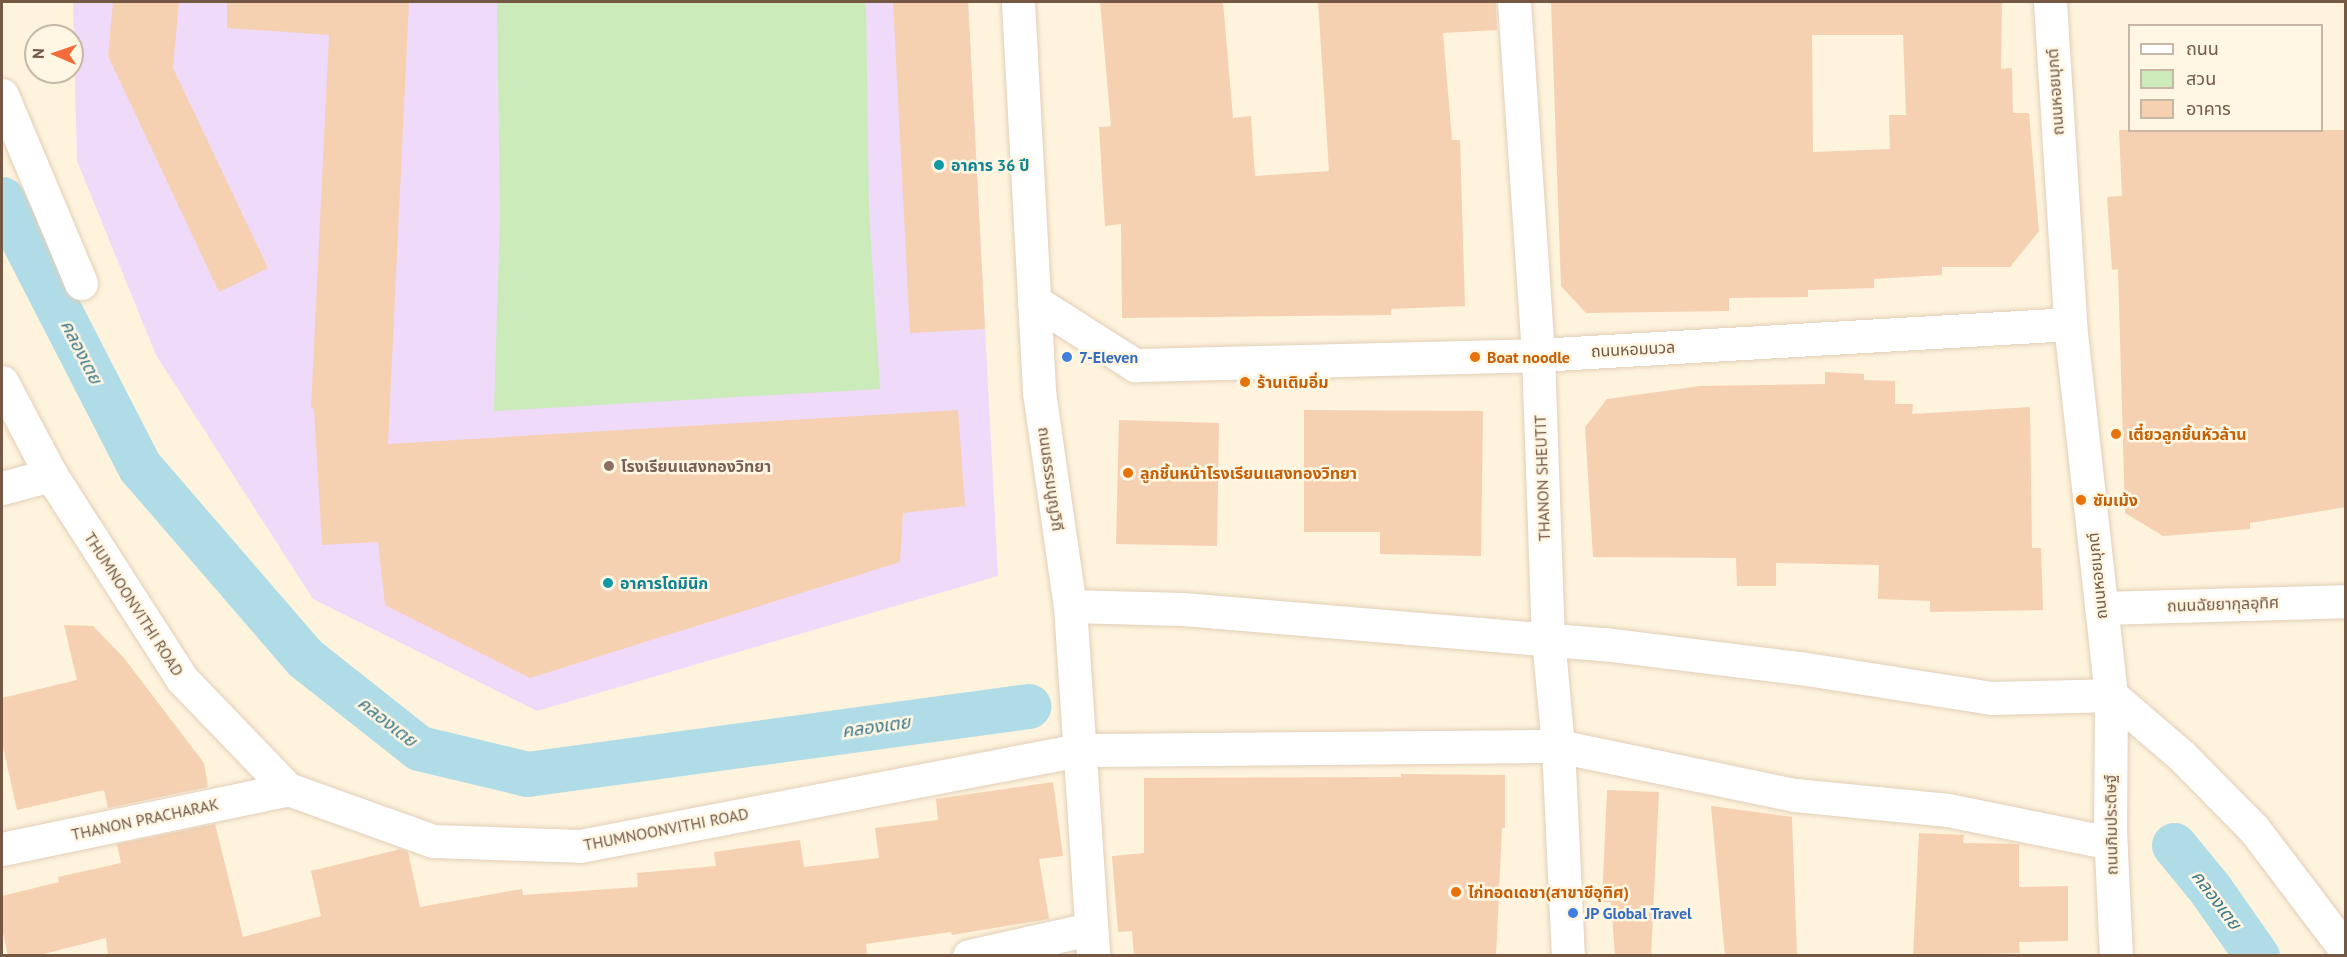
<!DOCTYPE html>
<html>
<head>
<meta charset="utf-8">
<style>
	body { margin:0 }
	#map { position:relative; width:2347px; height:957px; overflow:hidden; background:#fef3dc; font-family:"PT Sans","Noto Sans Thai",sans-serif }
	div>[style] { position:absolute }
	.education>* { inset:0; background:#f0daf9 }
	.green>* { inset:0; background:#cbebbb }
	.canal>* { height:45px; margin:-22.5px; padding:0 22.5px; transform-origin:22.5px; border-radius:22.5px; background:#b0dce7 }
	.building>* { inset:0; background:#f5d1b2 }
	.roads { filter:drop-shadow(0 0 2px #e2ceb8) drop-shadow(0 0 2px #e2ceb8) }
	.street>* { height:33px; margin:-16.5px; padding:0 16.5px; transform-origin:16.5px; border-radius:16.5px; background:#fff }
	.secondary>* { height:33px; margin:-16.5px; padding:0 16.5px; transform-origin:16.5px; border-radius:16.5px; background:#fff }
	.dots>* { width:16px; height:16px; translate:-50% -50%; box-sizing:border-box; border:3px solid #fff6e4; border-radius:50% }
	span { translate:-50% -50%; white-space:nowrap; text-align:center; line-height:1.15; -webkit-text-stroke:5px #fff6e4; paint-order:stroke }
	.street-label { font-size:16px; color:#745844 }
	.culture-label { font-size:16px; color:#0d838f; font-weight:700 }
	.left { translate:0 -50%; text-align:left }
	.shop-label { font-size:16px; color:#366cbe; font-weight:700 }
	.food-label { font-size:16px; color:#c56008; font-weight:700 }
	.education-label { font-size:16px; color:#785e54; font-weight:700 }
	.water-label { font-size:18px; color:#3c7889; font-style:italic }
	.frame { position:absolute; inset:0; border:3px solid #745844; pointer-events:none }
	.legend { position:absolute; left:2128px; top:24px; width:195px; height:108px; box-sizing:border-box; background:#fff6e4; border:2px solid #c7b7a4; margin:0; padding:8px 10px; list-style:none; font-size:18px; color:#745844 }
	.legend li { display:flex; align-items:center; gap:12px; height:30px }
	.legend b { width:30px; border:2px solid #c7b7a4 }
	.north { position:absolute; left:24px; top:24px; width:60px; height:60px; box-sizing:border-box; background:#fff6e4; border:2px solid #c7b7a4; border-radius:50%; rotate:272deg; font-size:16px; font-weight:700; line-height:24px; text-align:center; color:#745844 }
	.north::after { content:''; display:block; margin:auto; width:21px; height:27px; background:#f16c38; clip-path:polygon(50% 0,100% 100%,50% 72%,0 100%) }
</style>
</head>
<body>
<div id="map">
	<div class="education">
		<i style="clip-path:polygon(73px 2px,968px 2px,998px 576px,537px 711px,313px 599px,156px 355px,77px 161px)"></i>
	</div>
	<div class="green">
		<i style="clip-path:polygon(497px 2px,866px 2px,869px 212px,880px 389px,494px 411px,500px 217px)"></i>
	</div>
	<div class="canal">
		<i style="left:2px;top:199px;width:301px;rotate:62.8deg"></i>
		<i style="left:140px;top:467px;width:252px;rotate:49.2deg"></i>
		<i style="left:305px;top:658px;width:145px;rotate:38.3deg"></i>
		<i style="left:419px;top:748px;width:111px;rotate:13.5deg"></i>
		<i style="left:527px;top:774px;width:506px;rotate:-7.73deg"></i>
		<i style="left:2174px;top:845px;width:57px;rotate:50.7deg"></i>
		<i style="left:2210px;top:889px;width:82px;rotate:55deg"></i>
	</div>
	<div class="building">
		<i style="clip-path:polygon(113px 2px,179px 2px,173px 68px,268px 268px,219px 292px,108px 56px)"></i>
		<i style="clip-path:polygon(227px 2px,409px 2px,388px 444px,958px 410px,965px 506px,903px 513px,900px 562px,530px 678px,385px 605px,378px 542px,322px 545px,314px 409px,311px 408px,329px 35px,227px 28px)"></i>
		<i style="clip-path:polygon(893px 2px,968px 2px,985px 329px,910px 333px)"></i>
		<i style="clip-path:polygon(1100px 2px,1223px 2px,1233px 118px,1251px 116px,1255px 176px,1329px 171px,1318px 2px,1496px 2px,1497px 30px,1443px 33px,1452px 140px,1460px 140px,1465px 306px,1391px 309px,1391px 315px,1122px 318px,1121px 224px,1105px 226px,1099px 127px,1111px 126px)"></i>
		<i style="clip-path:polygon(evenodd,1551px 2px,2002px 2px,2001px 69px,2012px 68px,2013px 113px,2029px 113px,2039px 231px,2010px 267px,1942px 267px,1942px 275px,1874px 279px,1874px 288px,1808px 290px,1808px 297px,1729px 298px,1729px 311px,1586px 313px,1561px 286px,1551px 2px,1812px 35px,1903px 35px,1906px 115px,1889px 115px,1890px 149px,1813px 152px,1812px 35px)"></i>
		<i style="clip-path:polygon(2119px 130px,2346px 130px,2346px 507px,2250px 523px,2250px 529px,2163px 536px,2125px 513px,2118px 269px,2112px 270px,2107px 197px,2122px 196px)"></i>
		<i style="clip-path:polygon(1825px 372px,1864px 374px,1864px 380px,1895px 381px,1895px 404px,1913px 404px,1912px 414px,2030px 407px,2032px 548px,2041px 548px,2043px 610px,1930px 612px,1930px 601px,1878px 599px,1879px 565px,1776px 563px,1776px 586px,1737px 586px,1736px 558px,1593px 557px,1585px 427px,1607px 399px,1700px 386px,1825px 384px)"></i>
		<i style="clip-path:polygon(1304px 410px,1483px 411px,1481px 556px,1380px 554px,1380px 532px,1304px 532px)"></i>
		<i style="clip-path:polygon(1119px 420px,1219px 423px,1217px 546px,1116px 544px)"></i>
		<i style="clip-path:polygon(64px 625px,93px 626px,124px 658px,204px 763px,208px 787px,108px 808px,104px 790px,17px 810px,2px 742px,2px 698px,77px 680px)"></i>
		<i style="clip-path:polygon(1401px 774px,1505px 775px,1505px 828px,1502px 828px,1496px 956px,1134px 956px,1132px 931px,1118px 932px,1112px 856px,1144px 853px,1144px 778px,1401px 777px)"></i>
		<i style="clip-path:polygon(1053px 782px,1063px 856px,1039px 859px,1049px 919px,952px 935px,951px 932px,866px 944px,867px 956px,108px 956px,106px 938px,36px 956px,8px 956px,2px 928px,2px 896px,59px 882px,58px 877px,121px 863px,117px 844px,215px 824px,243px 937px,321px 916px,311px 871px,401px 849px,408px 852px,420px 907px,522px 889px,523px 895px,638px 887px,637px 873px,716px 866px,714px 852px,800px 840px,804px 867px,879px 858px,875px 828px,938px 820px,936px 799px)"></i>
		<i style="clip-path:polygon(1607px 790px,1659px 792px,1651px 956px,1615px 956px,1611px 902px,1602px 902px)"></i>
		<i style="clip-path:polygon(1711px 806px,1792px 817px,1797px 956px,1725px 956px)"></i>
		<i style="clip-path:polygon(1919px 833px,1964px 835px,1963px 843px,2019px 844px,2019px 887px,2068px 886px,2068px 941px,2019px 942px,2020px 953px,1913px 956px)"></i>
	</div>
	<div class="roads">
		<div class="street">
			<i style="left:1514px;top:2px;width:354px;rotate:86.1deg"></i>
			<i style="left:1538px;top:355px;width:283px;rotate:88deg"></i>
			<i style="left:1548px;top:638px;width:108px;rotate:84.7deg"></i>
			<i style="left:1558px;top:746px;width:210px;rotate:87.3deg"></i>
			<i style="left:2px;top:95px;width:204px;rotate:67.2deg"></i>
			<i style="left:1034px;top:301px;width:120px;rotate:32.4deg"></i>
			<i style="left:1135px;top:365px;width:403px;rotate:-1.4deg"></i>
			<i style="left:1538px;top:355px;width:533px;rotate:-3.33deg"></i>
			<i style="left:2px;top:382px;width:105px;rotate:62.2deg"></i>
			<i style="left:51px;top:475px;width:242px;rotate:57.3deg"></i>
			<i style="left:182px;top:679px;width:153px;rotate:46.1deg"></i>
			<i style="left:288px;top:789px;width:154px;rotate:19.7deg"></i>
			<i style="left:433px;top:841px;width:147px;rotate:1.9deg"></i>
			<i style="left:580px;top:846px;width:508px;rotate:-10.89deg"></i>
			<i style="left:1079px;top:750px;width:479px;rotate:-0.5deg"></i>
			<i style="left:1558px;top:746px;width:242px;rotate:11.7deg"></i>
			<i style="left:1795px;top:795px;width:154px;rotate:5.6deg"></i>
			<i style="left:1948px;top:810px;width:165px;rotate:11.5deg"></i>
			<i style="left:2px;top:488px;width:51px;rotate:-14.9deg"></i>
			<i style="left:1070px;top:606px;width:113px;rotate:1.5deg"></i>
			<i style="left:1183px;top:609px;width:422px;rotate:4.8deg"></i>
			<i style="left:1604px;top:644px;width:197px;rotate:7deg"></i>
			<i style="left:1800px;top:668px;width:194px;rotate:8.9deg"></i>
			<i style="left:1992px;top:698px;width:119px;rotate:-1.4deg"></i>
			<i style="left:2101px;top:608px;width:245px;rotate:-1.6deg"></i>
			<i style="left:2111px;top:695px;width:94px;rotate:40.7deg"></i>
			<i style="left:2182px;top:756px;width:103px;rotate:45.4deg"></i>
			<i style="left:2254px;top:829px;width:152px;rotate:52.8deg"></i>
			<i style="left:2111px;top:695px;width:135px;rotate:90.4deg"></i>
			<i style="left:2110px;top:830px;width:126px;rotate:87.3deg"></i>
			<i style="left:2px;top:849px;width:292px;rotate:-11.8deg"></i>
			<i style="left:969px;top:956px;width:124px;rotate:-12.6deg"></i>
		</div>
		<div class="secondary">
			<i style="left:1018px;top:2px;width:391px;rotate:86.9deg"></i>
			<i style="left:1039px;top:392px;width:216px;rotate:81.8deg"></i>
			<i style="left:1070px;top:606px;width:351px;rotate:86.2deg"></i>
			<i style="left:2050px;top:2px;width:323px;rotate:86.4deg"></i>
			<i style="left:2070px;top:324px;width:373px;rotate:83.7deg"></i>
		</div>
	</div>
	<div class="dots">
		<i style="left:939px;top:165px;background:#0f9aa8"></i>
		<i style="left:1067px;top:357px;background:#3f7fe0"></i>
		<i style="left:1475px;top:357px;background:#e8710a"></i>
		<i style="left:1245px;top:382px;background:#e8710a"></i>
		<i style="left:2116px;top:434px;background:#e8710a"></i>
		<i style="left:609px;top:466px;background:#8d6e63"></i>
		<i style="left:1128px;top:473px;background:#e8710a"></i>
		<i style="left:2081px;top:500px;background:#e8710a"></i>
		<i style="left:608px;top:583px;background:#0f9aa8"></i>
		<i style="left:1456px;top:892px;background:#e8710a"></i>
		<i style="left:1573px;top:913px;background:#3f7fe0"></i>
	</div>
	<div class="street-label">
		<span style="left:2055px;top:92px;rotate:-94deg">ถนนหอยมุกต์</span>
		<span style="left:1633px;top:349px;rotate:-3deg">ถนนหอมนวล</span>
		<span style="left:1542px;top:478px;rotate:-92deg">THANON SHEUTIT</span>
		<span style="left:1051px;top:479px;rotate:82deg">ถนนธรรมนูญวิถี</span>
		<span style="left:2097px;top:576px;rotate:-96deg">ถนนหอยมุกต์</span>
		<span style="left:134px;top:604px;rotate:57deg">THUMNOONVITHI ROAD</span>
		<span style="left:2223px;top:604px;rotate:-2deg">ถนนฉัยยากุลอุทิศ</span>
		<span style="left:145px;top:819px;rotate:-12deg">THANON PRACHARAK</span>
		<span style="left:2111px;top:825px;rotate:-91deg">ถนนกิมประดิษฐ์</span>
		<span style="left:666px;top:829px;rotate:-11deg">THUMNOONVITHI ROAD</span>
	</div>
	<div class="culture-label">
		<span class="left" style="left:951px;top:165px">อาคาร 36 ปี</span>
		<span class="left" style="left:620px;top:583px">อาคารโดมินิก</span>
	</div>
	<div class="shop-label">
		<span class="left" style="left:1079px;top:357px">7-Eleven</span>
		<span class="left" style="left:1585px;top:913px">JP Global Travel</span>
	</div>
	<div class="food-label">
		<span class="left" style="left:1487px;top:357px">Boat noodle</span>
		<span class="left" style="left:1257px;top:382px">ร้านเติมอิ่ม</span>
		<span class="left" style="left:2128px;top:434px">เตี๋ยวลูกชิ้นหัวล้าน</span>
		<span class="left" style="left:1140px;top:473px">ลูกชิ้นหน้าโรงเรียนแสงทองวิทยา</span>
		<span class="left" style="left:2093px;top:500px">ซัมเม้ง</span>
		<span class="left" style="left:1468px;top:892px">ไก่ทอดเดชา(สาขาชีอุทิศ)</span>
	</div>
	<div class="education-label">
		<span class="left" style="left:621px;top:466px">โรงเรียนแสงทองวิทยา</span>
	</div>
	<div class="water-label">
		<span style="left:81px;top:352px;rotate:63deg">คลองเตย</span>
		<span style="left:387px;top:722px;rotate:38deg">คลองเตย</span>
		<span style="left:876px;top:727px;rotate:-8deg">คลองเตย</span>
		<span style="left:2216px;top:900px;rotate:53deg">คลองเตย</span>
	</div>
	<div class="frame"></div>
	<ul class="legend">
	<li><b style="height:8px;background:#fff"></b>ถนน</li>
	<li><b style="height:16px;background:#cbebbb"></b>สวน</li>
	<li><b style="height:16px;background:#f5d1b2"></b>อาคาร</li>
	</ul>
	<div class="north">N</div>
</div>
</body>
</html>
